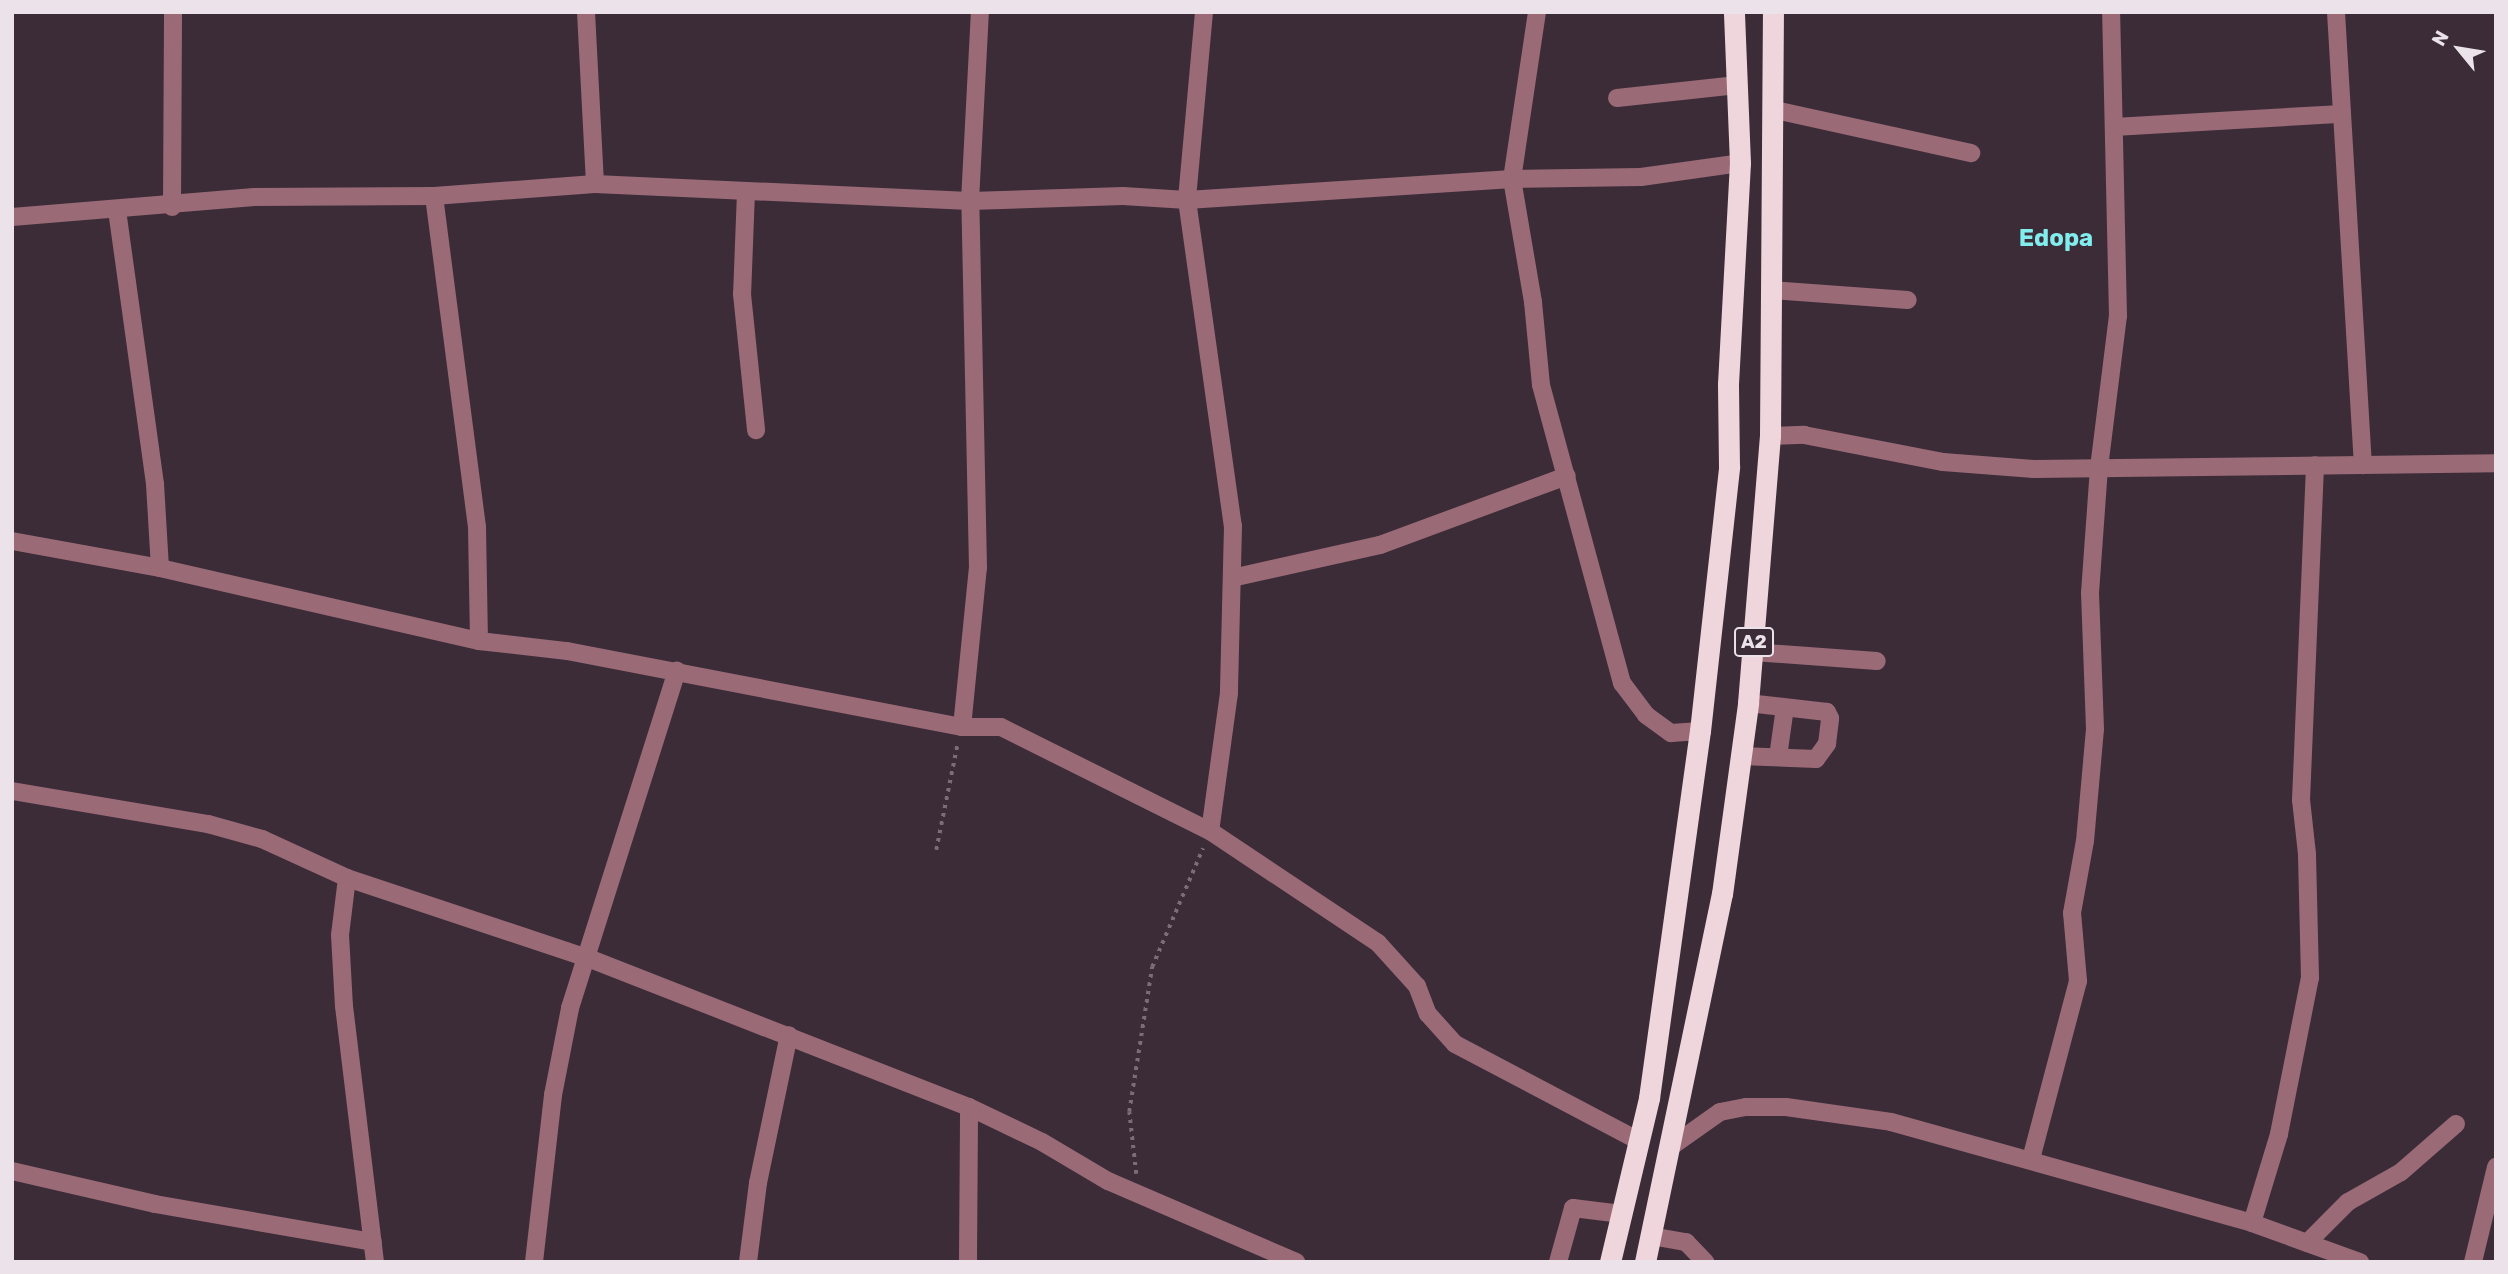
<!DOCTYPE html>
<html>
<head>
<meta charset="utf-8">
<style>
	body { margin:0 }
	#map { position:relative; width:2508px; height:1274px; overflow:hidden; background:#3b2c38; font-family:Rubik,sans-serif }
	div>[style] { position:absolute }
	.path>* { height:3.5px; margin-top:-1.75px; transform-origin:0; background:repeating-linear-gradient(90deg,#7b6d78 0 3.5px,transparent 0 8.5px) }
	.minor>* { height:18px; margin:-9px; padding:0 9px; transform-origin:9px; border-radius:9px; background:#9a6a77 }
	.highway>* { height:21px; margin:-10.5px; padding:0 10.5px; transform-origin:10.5px; border-radius:10.5px; background:#efd6dc }
	span { translate:-50% -50%; white-space:nowrap; text-align:center; line-height:1.15; -webkit-text-stroke:5px #3b2c38; paint-order:stroke }
	.shield-label span { padding:2px 5px; background:#3b2c38; border:2px solid; border-radius:5px; -webkit-text-stroke-width:0 }
	.shield-label { font-size:19px; color:#ece2ea; font-weight:700 }
	.quarter-label { font-size:24px; color:#81edec; font-weight:700 }
	.frame { position:absolute; inset:0; border:14px solid #ece2ea; pointer-events:none }
	.north { position:absolute; left:2424px; top:14px; width:70px; height:70px; -webkit-text-stroke:5px #3b2c38; paint-order:stroke; rotate:300deg; font-size:19px; font-weight:700; line-height:28px; text-align:center; color:#ece2ea }
	.north::after { content:''; display:block; margin:auto; width:24px; height:32px; background:#ece2ea; clip-path:polygon(50% 0,100% 100%,50% 72%,0 100%) }
</style>
</head>
<body>
<div id="map">
	<div class="path">
		<i style="left:936px;top:850px;width:106px;rotate:-78.6deg"></i>
		<i style="left:1136px;top:1174px;width:62px;rotate:-96.4deg"></i>
		<i style="left:1129px;top:1112px;width:147px;rotate:-81deg"></i>
		<i style="left:1152px;top:967px;width:129px;rotate:-66.8deg"></i>
	</div>
	<div class="minor">
		<i style="left:586px;top:12px;width:172px;rotate:87deg"></i>
		<i style="left:1204px;top:12px;width:189px;rotate:95.2deg"></i>
		<i style="left:1187px;top:200px;width:329px;rotate:82deg"></i>
		<i style="left:1233px;top:526px;width:167px;rotate:91.4deg"></i>
		<i style="left:1229px;top:693px;width:139px;rotate:97.8deg"></i>
		<i style="left:1537px;top:12px;width:169px;rotate:98.5deg"></i>
		<i style="left:1512px;top:179px;width:125px;rotate:80.3deg"></i>
		<i style="left:1533px;top:302px;width:83px;rotate:84.5deg"></i>
		<i style="left:1541px;top:385px;width:309px;rotate:74.8deg"></i>
		<i style="left:1622px;top:683px;width:40px;rotate:53deg"></i>
		<i style="left:1646px;top:715px;width:31px;rotate:36deg"></i>
		<i style="left:1671px;top:733px;width:29px;rotate:-4deg"></i>
		<i style="left:2336px;top:12px;width:454px;rotate:86.6deg"></i>
		<i style="left:1617px;top:98px;width:121px;rotate:-6.2deg"></i>
		<i style="left:1775px;top:110px;width:201px;rotate:12.4deg"></i>
		<i style="left:2114px;top:127px;width:228px;rotate:-3.3deg"></i>
		<i style="left:746px;top:192px;width:102px;rotate:92.2deg"></i>
		<i style="left:742px;top:294px;width:137px;rotate:84.1deg"></i>
		<i style="left:434px;top:196px;width:334px;rotate:82.6deg"></i>
		<i style="left:477px;top:527px;width:114px;rotate:89deg"></i>
		<i style="left:172px;top:207px;width:195px;rotate:-89.7deg"></i>
		<i style="left:117px;top:210px;width:277px;rotate:82.1deg"></i>
		<i style="left:155px;top:484px;width:84px;rotate:86.6deg"></i>
		<i style="left:12px;top:217px;width:243px;rotate:-4.7deg"></i>
		<i style="left:254px;top:197px;width:180px;rotate:-0.3deg"></i>
		<i style="left:434px;top:196px;width:161px;rotate:-4.3deg"></i>
		<i style="left:595px;top:184px;width:375px;rotate:2.6deg"></i>
		<i style="left:970px;top:201px;width:153px;rotate:-1.9deg"></i>
		<i style="left:1123px;top:196px;width:64px;rotate:3.6deg"></i>
		<i style="left:1187px;top:200px;width:326px;rotate:-3.7deg"></i>
		<i style="left:1512px;top:179px;width:129px;rotate:-0.9deg"></i>
		<i style="left:1641px;top:177px;width:100px;rotate:-8deg"></i>
		<i style="left:1771px;top:290px;width:137px;rotate:4.2deg"></i>
		<i style="left:1770px;top:436px;width:34px;rotate:-2deg"></i>
		<i style="left:1804px;top:435px;width:142px;rotate:11deg"></i>
		<i style="left:1943px;top:462px;width:91px;rotate:4.4deg"></i>
		<i style="left:2034px;top:469px;width:462px;rotate:-0.7deg"></i>
		<i style="left:12px;top:541px;width:150px;rotate:10.3deg"></i>
		<i style="left:160px;top:568px;width:327px;rotate:12.9deg"></i>
		<i style="left:479px;top:641px;width:89px;rotate:6.5deg"></i>
		<i style="left:567px;top:651px;width:402px;rotate:10.9deg"></i>
		<i style="left:962px;top:727px;width:39px"></i>
		<i style="left:1001px;top:727px;width:233px;rotate:26.5deg"></i>
		<i style="left:1210px;top:831px;width:202px;rotate:33.7deg"></i>
		<i style="left:1378px;top:943px;width:58px;rotate:47.8deg"></i>
		<i style="left:1417px;top:986px;width:30px;rotate:69deg"></i>
		<i style="left:1428px;top:1014px;width:40px;rotate:48deg"></i>
		<i style="left:1455px;top:1044px;width:208px;rotate:27.8deg"></i>
		<i style="left:1232px;top:578px;width:152px;rotate:-12.6deg"></i>
		<i style="left:1380px;top:545px;width:199px;rotate:-20.3deg"></i>
		<i style="left:1753px;top:652px;width:124px;rotate:4.2deg"></i>
		<i style="left:962px;top:727px;width:160px;rotate:-84.3deg"></i>
		<i style="left:978px;top:568px;width:367px;rotate:-91.2deg"></i>
		<i style="left:970px;top:201px;width:189px;rotate:-87deg"></i>
		<i style="left:1740px;top:756px;width:76px;rotate:2.3deg"></i>
		<i style="left:1816px;top:759px;width:19px;rotate:-54deg"></i>
		<i style="left:1827px;top:744px;width:26px;rotate:-83deg"></i>
		<i style="left:1830px;top:718px;width:7px;rotate:-117deg"></i>
		<i style="left:1827px;top:712px;width:80px;rotate:-173.5deg"></i>
		<i style="left:1778px;top:757px;width:50px;rotate:-82deg"></i>
		<i style="left:12px;top:791px;width:199px;rotate:9.6deg"></i>
		<i style="left:208px;top:824px;width:56px;rotate:15.5deg"></i>
		<i style="left:262px;top:839px;width:94px;rotate:24.6deg"></i>
		<i style="left:347px;top:878px;width:254px;rotate:18.4deg"></i>
		<i style="left:588px;top:958px;width:409px;rotate:21.4deg"></i>
		<i style="left:969px;top:1107px;width:81px;rotate:25.6deg"></i>
		<i style="left:1042px;top:1142px;width:77px;rotate:30.6deg"></i>
		<i style="left:1108px;top:1181px;width:205px;rotate:23.3deg"></i>
		<i style="left:347px;top:878px;width:57px;rotate:97deg"></i>
		<i style="left:340px;top:935px;width:71px;rotate:86.8deg"></i>
		<i style="left:344px;top:1006px;width:258px;rotate:83.1deg"></i>
		<i style="left:1672px;top:1146px;width:59px;rotate:-35.3deg"></i>
		<i style="left:1720px;top:1112px;width:26px;rotate:-11deg"></i>
		<i style="left:1746px;top:1107px;width:40px"></i>
		<i style="left:1786px;top:1107px;width:106px;rotate:8.1deg"></i>
		<i style="left:1891px;top:1122px;width:375px;rotate:15.6deg"></i>
		<i style="left:2252px;top:1223px;width:115px;rotate:19.9deg"></i>
		<i style="left:2031px;top:1159px;width:184px;rotate:-75.2deg"></i>
		<i style="left:2078px;top:981px;width:68px;rotate:-95deg"></i>
		<i style="left:2072px;top:913px;width:73px;rotate:-79.8deg"></i>
		<i style="left:2085px;top:841px;width:112px;rotate:-84.9deg"></i>
		<i style="left:2095px;top:729px;width:136px;rotate:-92.1deg"></i>
		<i style="left:2090px;top:593px;width:125px;rotate:-85.9deg"></i>
		<i style="left:2099px;top:468px;width:153px;rotate:-82.9deg"></i>
		<i style="left:2118px;top:316px;width:304px;rotate:-91.3deg"></i>
		<i style="left:12px;top:1171px;width:147px;rotate:13deg"></i>
		<i style="left:155px;top:1204px;width:221px;rotate:9.9deg"></i>
		<i style="left:2252px;top:1223px;width:93px;rotate:-73.1deg"></i>
		<i style="left:2279px;top:1134px;width:159px;rotate:-78.8deg"></i>
		<i style="left:2310px;top:978px;width:124px;rotate:-91.4deg"></i>
		<i style="left:2307px;top:854px;width:54px;rotate:-96.3deg"></i>
		<i style="left:2301px;top:800px;width:335px;rotate:-87.6deg"></i>
		<i style="left:1651px;top:1236px;width:36px;rotate:10deg"></i>
		<i style="left:1686px;top:1242px;width:28px;rotate:46deg"></i>
		<i style="left:2307px;top:1243px;width:58px;rotate:-45deg"></i>
		<i style="left:2348px;top:1202px;width:61px;rotate:-29.5deg"></i>
		<i style="left:2401px;top:1172px;width:73px;rotate:-41.1deg"></i>
		<i style="left:534px;top:1262px;width:168px;rotate:-83.5deg"></i>
		<i style="left:553px;top:1095px;width:89px;rotate:-78.9deg"></i>
		<i style="left:570px;top:1008px;width:354px;rotate:-72.4deg"></i>
		<i style="left:748px;top:1262px;width:80px;rotate:-82.8deg"></i>
		<i style="left:758px;top:1183px;width:151px;rotate:-78.2deg"></i>
		<i style="left:968px;top:1262px;width:155px;rotate:-89.6deg"></i>
		<i style="left:1558px;top:1262px;width:56px;rotate:-74.5deg"></i>
		<i style="left:1573px;top:1208px;width:49px;rotate:7deg"></i>
		<i style="left:2473px;top:1262px;width:98px;rotate:-76.4deg"></i>
	</div>
	<div class="highway">
		<i style="left:1610px;top:1262px;width:169px;rotate:-76.6deg"></i>
		<i style="left:1649px;top:1098px;width:371px;rotate:-82.1deg"></i>
		<i style="left:1700px;top:731px;width:266px;rotate:-83.7deg"></i>
		<i style="left:1729px;top:467px;width:83px;rotate:-90.7deg"></i>
		<i style="left:1728px;top:384px;width:221px;rotate:-86.9deg"></i>
		<i style="left:1740px;top:163px;width:151px;rotate:-92.3deg"></i>
		<i style="left:1645px;top:1262px;width:376px;rotate:-78.2deg"></i>
		<i style="left:1722px;top:894px;width:193px;rotate:-82.2deg"></i>
		<i style="left:1748px;top:703px;width:268px;rotate:-85.3deg"></i>
		<i style="left:1770px;top:436px;width:424px;rotate:-89.6deg"></i>
	</div>
	<div class="shield-label">
		<span style="left:1754px;top:642px">A2</span>
	</div>
	<div class="quarter-label">
		<span style="left:2056px;top:239px">Edopa</span>
	</div>
	<div class="frame"></div>
	<div class="north">N</div>
</div>
</body>
</html>
